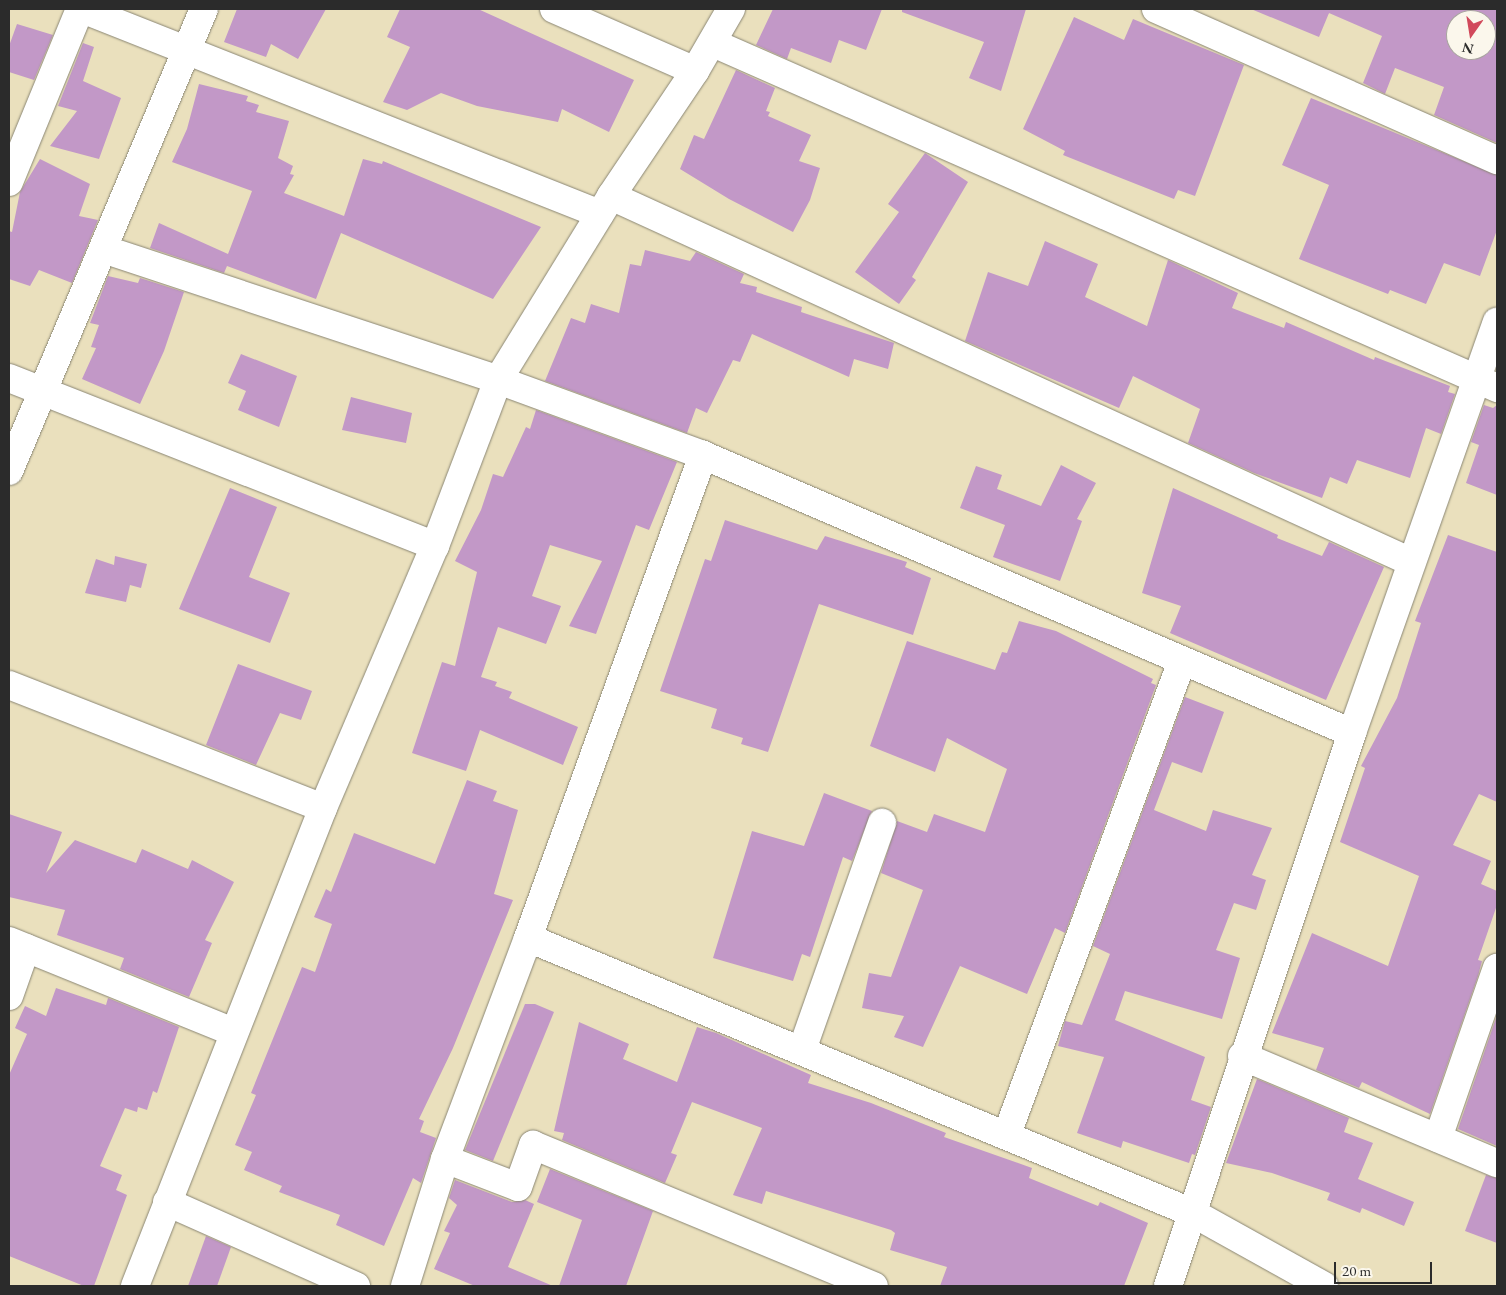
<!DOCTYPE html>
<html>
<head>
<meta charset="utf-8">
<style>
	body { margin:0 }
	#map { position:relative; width:1506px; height:1295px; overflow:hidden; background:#eae0bd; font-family:"EB Garamond",serif }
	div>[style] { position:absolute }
	.building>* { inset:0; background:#c298c7 }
	.roads { filter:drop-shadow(0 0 1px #8a8674) drop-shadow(0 0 1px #8a8674) }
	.minor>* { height:28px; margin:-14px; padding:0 14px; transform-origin:14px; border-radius:14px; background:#fff }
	span { translate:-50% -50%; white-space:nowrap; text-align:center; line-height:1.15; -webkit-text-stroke:4.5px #fbf7ec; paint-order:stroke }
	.frame { position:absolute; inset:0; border:10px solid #2b2b2b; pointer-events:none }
	.north { position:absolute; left:1446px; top:10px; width:50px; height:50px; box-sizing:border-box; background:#fbf7ec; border:1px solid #a8a59f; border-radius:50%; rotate:193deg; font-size:14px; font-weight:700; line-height:20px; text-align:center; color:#2b2b2b }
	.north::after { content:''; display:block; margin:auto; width:18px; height:22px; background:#d1495b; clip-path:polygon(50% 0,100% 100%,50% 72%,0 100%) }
	.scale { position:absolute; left:1334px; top:1262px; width:98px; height:22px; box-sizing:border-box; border:2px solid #2b2b2b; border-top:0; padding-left:6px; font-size:15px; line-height:18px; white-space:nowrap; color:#2b2b2b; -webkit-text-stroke:4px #fbf7ec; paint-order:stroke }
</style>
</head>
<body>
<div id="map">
	<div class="building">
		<i style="clip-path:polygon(237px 9px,326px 9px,298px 59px,271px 44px,266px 57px,224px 42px)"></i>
		<i style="clip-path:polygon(400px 9px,478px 9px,634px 80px,609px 132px,562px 109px,558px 122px,477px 106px,441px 93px,407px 110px,383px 102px,410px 47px,387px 37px)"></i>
		<i style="clip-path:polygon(773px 9px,882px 9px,866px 50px,839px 40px,831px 63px,791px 48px,787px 59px,756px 45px)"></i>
		<i style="clip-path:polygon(902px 9px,1026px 9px,1001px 91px,969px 78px,984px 42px,902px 12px)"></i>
		<i style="clip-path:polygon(evenodd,1251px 9px,1497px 9px,1497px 143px,1434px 115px,1444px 87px,1395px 68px,1385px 94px,1363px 83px,1382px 36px,1329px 13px,1319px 37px,1251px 9px,1456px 20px,1486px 20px,1486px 50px,1456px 50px,1456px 20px)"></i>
		<i style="clip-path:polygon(1074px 17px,1124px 40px,1133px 19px,1244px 65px,1195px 196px,1178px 190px,1174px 199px,1098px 169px,1063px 155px,1065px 151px,1023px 129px)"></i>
		<i style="clip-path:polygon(17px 24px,53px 35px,34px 80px,9px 72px,9px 46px)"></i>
		<i style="clip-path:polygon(83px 43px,94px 47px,83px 81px,121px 98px,99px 159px,50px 146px,77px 111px,58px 106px)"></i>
		<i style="clip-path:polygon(736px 70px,775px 88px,766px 111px,770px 112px,768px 116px,811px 135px,799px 161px,820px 168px,810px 200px,793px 232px,729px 199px,680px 169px,694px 135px,704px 139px)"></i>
		<i style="clip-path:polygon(199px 84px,248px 96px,246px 101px,259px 105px,256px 112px,289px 121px,278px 158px,293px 166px,290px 174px,294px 175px,284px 193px,344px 216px,363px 159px,382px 164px,383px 161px,541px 227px,493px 299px,341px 233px,316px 299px,227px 266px,224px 273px,150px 248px,159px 223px,228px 254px,252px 191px,172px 162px,187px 129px)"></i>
		<i style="clip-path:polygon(1311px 98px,1497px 175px,1497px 230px,1480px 276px,1444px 263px,1426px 304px,1390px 290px,1388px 294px,1299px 259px,1329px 185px,1282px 165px)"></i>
		<i style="clip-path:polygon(925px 153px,968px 182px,912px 277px,916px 280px,899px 304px,855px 272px,899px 212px,888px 204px)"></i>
		<i style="clip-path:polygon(40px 159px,90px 184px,79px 216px,98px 220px,72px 283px,39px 270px,30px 286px,9px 279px,9px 231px,12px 232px,20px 192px)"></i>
		<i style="clip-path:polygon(1045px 241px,1098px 264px,1085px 297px,1147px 326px,1168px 260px,1238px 293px,1232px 308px,1284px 328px,1286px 322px,1374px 360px,1375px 357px,1450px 386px,1448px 392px,1455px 394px,1441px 434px,1426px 428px,1410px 478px,1357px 460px,1347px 484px,1330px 477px,1322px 498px,1254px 473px,1188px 443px,1200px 409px,1133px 376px,1119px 408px,965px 341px,988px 272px,1028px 286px)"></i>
		<i style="clip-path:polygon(645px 250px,690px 261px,696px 252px,744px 274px,740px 283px,757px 287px,756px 292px,802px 307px,801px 312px,894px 343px,888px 369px,854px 359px,849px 377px,752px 334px,740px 362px,733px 360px,707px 413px,696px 408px,687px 433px,545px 381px,571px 318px,585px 323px,591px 304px,619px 313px,630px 264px,641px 266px)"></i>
		<i style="clip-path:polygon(108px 276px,138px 283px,140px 278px,184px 292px,164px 351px,140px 404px,82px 379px,96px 348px,91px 347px,99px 325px,90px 323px)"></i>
		<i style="clip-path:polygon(241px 354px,297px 376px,279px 427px,238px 410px,246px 391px,228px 383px)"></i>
		<i style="clip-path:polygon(351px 397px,412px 413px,406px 443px,342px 430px)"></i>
		<i style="clip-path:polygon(1484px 405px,1493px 408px,1497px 405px,1497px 495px,1466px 483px,1479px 445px,1471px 442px)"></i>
		<i style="clip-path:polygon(536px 410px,677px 462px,649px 530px,636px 525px,596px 634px,569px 626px,602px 561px,550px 545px,532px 596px,561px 606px,546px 644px,498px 627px,481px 677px,497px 682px,495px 686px,512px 692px,509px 698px,578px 727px,563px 765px,480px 730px,466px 771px,412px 753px,442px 662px,455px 666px,477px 572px,455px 561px,481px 510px,493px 474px,503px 477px,526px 427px,530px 429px)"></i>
		<i style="clip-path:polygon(1061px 465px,1096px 483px,1077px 519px,1082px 521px,1060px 581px,993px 557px,1005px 525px,960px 508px,976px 466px,1002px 475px,997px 489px,1041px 506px)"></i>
		<i style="clip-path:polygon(230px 488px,277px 507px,249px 577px,290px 593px,270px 643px,179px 609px)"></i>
		<i style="clip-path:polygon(1173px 488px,1278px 535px,1277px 538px,1322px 556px,1329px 542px,1384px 567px,1326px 700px,1170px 633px,1181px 606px,1142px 593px)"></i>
		<i style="clip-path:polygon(725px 520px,817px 550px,825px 536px,907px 562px,905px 567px,931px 578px,913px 635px,819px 604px,768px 752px,741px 744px,743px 738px,711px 728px,717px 709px,660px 691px,705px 559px,711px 561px)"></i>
		<i style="clip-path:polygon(1448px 535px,1497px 552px,1497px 802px,1479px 794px,1453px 845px,1491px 861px,1481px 884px,1497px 891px,1497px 905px,1478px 960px,1482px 961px,1478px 976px,1430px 1114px,1362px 1082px,1359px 1088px,1316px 1070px,1324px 1048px,1272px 1033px,1312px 933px,1388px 966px,1419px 876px,1340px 842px,1365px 768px,1361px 766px,1397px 698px,1421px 623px,1415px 621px)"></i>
		<i style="clip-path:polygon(115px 556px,147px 564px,141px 588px,130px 585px,126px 602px,85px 593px,96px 559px,114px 565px)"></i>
		<i style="clip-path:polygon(1019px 621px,1056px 631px,1153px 679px,1151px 683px,1156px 685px,1065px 933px,1055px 928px,1027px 994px,960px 966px,923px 1047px,894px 1037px,904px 1016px,862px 1008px,869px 973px,891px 977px,923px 890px,881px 873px,897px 821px,927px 832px,934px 814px,985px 832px,1007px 769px,947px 738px,935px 772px,870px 746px,907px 641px,995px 670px,1002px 652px,1007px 653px)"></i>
		<i style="clip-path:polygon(238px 664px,312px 691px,301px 720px,280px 713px,256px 765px,206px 745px)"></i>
		<i style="clip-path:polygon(1185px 697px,1224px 712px,1202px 773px,1172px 762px,1154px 810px,1206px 831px,1213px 810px,1272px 828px,1252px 875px,1266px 880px,1256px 910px,1234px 903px,1216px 950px,1240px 958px,1222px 1019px,1125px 991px,1115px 1020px,1205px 1057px,1191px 1100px,1211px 1107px,1195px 1155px,1192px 1154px,1189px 1163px,1123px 1141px,1121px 1148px,1077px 1133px,1104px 1057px,1058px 1046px,1065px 1021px,1082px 1025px,1110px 954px,1093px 946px)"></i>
		<i style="clip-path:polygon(467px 780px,497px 791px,493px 801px,518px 810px,494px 894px,513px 900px,453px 1048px,419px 1119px,424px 1121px,420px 1132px,436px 1138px,421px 1183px,413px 1178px,384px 1246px,336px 1225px,340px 1215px,279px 1192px,282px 1186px,244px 1170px,252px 1152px,235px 1145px,256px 1095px,251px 1093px,302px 967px,315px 972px,332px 924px,314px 917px,326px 889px,331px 892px,354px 833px,435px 864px)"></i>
		<i style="clip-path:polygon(824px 793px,872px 811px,852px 861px,843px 857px,810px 957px,802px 954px,793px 981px,713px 958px,752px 831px,804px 846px)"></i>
		<i style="clip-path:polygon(9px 814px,62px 832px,46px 873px,75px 840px,136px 863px,142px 849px,188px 869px,192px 860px,234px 882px,205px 940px,212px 943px,189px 997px,120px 969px,124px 958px,57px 935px,65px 910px,9px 897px)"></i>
		<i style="clip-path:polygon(56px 988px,106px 1005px,108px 998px,179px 1027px,157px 1093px,153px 1091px,147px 1110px,138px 1107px,137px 1112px,125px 1108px,100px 1166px,122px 1175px,116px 1190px,127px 1195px,94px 1286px,84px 1286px,9px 1256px,9px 1075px,27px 1034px,15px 1028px,25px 1006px,46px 1016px)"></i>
		<i style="clip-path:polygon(525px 1004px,535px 1004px,554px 1012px,493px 1161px,465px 1150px)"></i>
		<i style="clip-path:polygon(1497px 1015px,1497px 1146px,1458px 1129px)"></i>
		<i style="clip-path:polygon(579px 1022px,629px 1044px,623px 1059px,677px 1082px,697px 1027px,716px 1033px,811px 1075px,808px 1083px,871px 1103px,946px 1133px,944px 1137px,1032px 1168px,1029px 1178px,1098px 1206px,1100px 1202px,1148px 1223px,1124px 1286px,940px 1286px,947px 1267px,890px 1250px,895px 1233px,891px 1230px,766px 1191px,762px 1204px,733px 1195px,762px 1128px,692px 1102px,671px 1153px,677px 1155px,665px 1183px,562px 1140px,564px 1133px,554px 1131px)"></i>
		<i style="clip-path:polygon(1257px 1079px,1349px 1118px,1344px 1132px,1373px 1143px,1358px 1179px,1414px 1202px,1404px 1226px,1362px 1208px,1360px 1213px,1327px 1200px,1330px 1193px,1272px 1173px,1226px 1163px)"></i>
		<i style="clip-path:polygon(550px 1169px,653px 1211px,626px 1286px,559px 1286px,582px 1220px,537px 1202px)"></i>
		<i style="clip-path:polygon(1486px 1175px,1497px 1178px,1497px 1243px,1465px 1231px)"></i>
		<i style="clip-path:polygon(455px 1180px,512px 1202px,525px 1200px,534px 1204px,508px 1267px,553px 1286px,475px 1286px,434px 1269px,450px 1233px,444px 1231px,457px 1205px,449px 1198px)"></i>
		<i style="clip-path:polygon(206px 1236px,231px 1247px,217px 1286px,188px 1286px)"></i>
	</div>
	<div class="roads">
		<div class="minor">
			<i style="left:82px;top:9px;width:557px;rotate:21.59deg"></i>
			<i style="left:554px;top:9px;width:154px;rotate:23.7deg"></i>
			<i style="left:1156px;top:9px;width:373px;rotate:23.9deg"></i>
			<i style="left:713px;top:43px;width:857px;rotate:23.75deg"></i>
			<i style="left:9px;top:182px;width:187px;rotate:-67.7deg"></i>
			<i style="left:611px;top:196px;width:880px;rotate:24.58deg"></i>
			<i style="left:103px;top:249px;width:416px;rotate:18.3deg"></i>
			<i style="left:498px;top:380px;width:218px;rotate:20.1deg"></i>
			<i style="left:703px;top:455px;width:706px;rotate:23.19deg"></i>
			<i style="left:9px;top:378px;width:458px;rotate:21.5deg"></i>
			<i style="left:9px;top:471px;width:501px;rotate:-67.12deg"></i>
			<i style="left:9px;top:685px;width:337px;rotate:21.4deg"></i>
			<i style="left:528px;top:938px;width:720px;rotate:22.47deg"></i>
			<i style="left:1193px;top:1213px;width:150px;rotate:29.1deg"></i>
			<i style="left:9px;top:941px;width:242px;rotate:22.1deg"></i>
			<i style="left:9px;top:996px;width:51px;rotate:-70.5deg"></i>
			<i style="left:802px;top:1050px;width:241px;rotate:-70.6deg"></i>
			<i style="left:1242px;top:1056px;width:277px;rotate:22.8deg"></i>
			<i style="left:1007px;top:1134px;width:504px;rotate:-69.7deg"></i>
			<i style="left:1438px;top:1138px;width:180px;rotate:-70.9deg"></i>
			<i style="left:445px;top:1159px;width:78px;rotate:21deg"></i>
			<i style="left:518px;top:1187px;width:45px;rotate:-70.3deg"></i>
			<i style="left:533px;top:1145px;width:369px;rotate:22.5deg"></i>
			<i style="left:167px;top:1202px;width:207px;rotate:24deg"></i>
			<i style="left:135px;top:1286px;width:514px;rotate:-68.53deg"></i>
			<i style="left:323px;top:808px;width:285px;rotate:-66.9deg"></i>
			<i style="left:435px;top:546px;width:178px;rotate:-69.2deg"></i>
			<i style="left:498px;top:380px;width:216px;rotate:-58.4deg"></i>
			<i style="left:611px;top:196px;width:151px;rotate:-56.1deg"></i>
			<i style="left:695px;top:71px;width:72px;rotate:-59.9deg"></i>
			<i style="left:405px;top:1286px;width:133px;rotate:-72.5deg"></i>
			<i style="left:445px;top:1159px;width:236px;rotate:-69.4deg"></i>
			<i style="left:528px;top:938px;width:514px;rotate:-70.08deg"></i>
			<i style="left:1168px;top:1286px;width:583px;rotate:-71.6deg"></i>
			<i style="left:1352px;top:733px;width:436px;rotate:-70.6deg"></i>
		</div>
	</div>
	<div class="frame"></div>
	<div class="north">N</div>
	<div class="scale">20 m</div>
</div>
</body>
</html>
